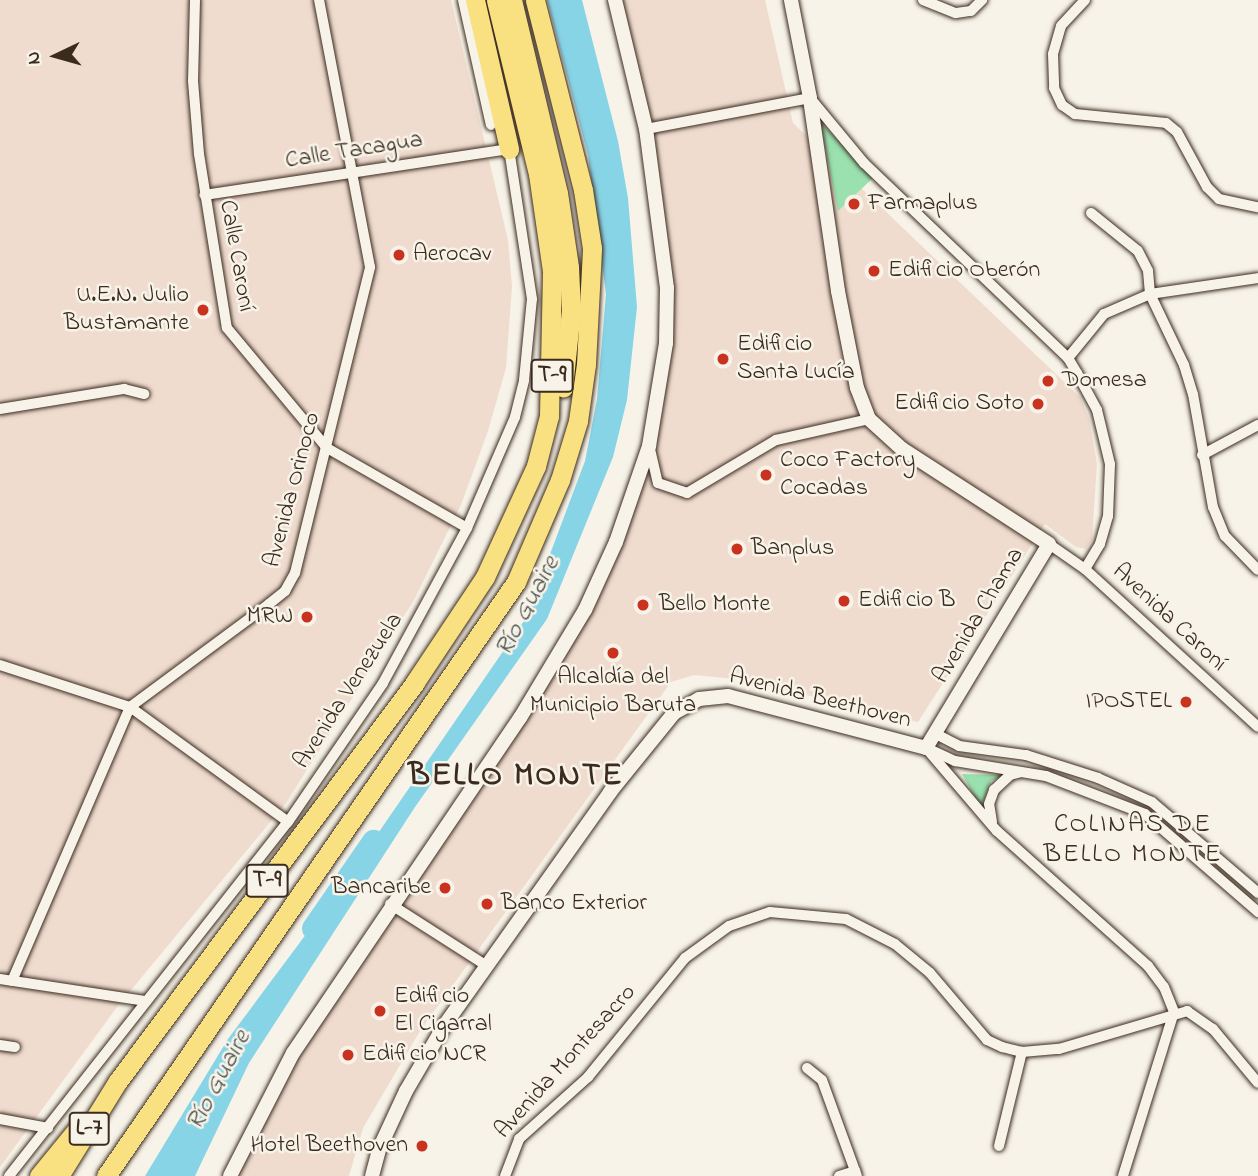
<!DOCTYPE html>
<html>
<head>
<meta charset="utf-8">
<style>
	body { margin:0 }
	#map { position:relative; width:1258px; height:1176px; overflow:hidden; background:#f7f3e8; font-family:"Indie Flower",sans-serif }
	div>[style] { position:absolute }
	.built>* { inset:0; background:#efdccf }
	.green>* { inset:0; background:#9ae1af }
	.water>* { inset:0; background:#87d4e7 }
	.river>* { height:23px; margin:-11.5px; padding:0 11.5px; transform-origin:11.5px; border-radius:11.5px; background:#87d4e7 }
	.roads { filter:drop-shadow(0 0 2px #3b2a1e) drop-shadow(0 0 2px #3b2a1e) }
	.minor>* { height:10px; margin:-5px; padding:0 5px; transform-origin:5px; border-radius:5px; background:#f7f3e8 }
	.tertiary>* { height:14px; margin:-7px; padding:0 7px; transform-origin:7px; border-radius:7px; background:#f7f3e8 }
	.motorway>* { height:19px; margin:-9.5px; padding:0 9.5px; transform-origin:9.5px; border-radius:9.5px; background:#f9e181 }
	.dots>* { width:19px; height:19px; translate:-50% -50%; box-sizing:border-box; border:4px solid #f7f3e8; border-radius:50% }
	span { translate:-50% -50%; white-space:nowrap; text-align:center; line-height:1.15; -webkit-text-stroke:5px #f7f3e8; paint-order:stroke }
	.shield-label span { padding:2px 5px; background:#f7f3e8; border:2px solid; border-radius:5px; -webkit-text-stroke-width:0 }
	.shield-label { font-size:23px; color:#3b2a1e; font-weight:700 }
	.street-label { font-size:24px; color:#3b2a1e }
	.poi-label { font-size:24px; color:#3b2a1e }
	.left { translate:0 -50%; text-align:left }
	.right { translate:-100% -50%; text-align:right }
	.water-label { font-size:26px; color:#4e5450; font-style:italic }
	.neighbourhood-label { font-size:26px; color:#3b2a1e; letter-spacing:2px }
	.district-label { font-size:32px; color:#3b2a1e; font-weight:700; letter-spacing:2px }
	.north { position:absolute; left:21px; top:21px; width:70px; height:70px; -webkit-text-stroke:5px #f7f3e8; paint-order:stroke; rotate:265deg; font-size:19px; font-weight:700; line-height:28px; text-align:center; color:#3b2a1e }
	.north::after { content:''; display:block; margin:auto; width:24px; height:32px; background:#3b2a1e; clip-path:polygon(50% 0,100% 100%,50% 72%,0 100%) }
</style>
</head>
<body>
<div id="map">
	<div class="built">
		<i style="clip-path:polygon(0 0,451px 0,508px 240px,512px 286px,506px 368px,488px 431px,461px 505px,414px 600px,286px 803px,117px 1007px,0 1167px)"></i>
		<i style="clip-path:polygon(615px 0,765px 0,793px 123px,1080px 397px,1089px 418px,1097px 464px,1092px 540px,1086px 549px,1076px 547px,1045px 524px,918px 722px,745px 680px,694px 675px,671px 682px,420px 1031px,363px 1128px,349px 1176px,234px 1176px,293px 1062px,577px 633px,660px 407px,664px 242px)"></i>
	</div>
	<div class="green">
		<i style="clip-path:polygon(820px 122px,874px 177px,838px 211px)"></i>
		<i style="clip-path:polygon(962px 774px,1004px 775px,991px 781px,981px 808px)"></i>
	</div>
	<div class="water">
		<i style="clip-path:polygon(547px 0,582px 0,618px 141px,628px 198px,637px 307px,627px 400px,613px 457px,547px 619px,415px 807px,249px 1063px,195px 1176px,145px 1176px,228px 1039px,339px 890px,526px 618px,585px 461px,597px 399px,606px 294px,588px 155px)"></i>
	</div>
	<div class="river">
		<i style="left:313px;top:928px;width:106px;rotate:-55.4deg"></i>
	</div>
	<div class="roads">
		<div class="minor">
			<i style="left:195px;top:0;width:81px;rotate:91.4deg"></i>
			<i style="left:193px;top:81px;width:73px;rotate:85.3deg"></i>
			<i style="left:199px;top:154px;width:176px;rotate:80.9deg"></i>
			<i style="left:227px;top:328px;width:156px;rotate:50.2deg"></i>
			<i style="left:327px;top:448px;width:161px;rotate:29.7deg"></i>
			<i style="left:463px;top:0;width:128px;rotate:77.4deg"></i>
			<i style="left:923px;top:0;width:35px;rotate:22deg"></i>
			<i style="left:956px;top:13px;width:15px;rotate:-8deg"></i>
			<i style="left:971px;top:11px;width:16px;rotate:-45deg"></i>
			<i style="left:1085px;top:0;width:35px;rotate:133deg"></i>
			<i style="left:1061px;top:26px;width:29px;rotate:106deg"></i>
			<i style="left:1053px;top:54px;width:34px;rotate:88deg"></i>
			<i style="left:1054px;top:88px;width:19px;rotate:65deg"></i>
			<i style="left:1062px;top:105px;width:16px;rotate:35deg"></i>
			<i style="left:1075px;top:114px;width:91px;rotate:5.6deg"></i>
			<i style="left:1166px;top:123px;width:14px;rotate:39deg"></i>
			<i style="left:1177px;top:132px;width:63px;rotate:61.4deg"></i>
			<i style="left:1207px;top:187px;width:17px;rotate:45deg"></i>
			<i style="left:1219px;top:199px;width:40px;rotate:12deg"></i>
			<i style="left:646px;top:129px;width:167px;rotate:-10.7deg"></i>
			<i style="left:810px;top:98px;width:85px;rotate:50.3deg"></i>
			<i style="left:864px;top:163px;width:282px;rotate:43.7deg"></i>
			<i style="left:1068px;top:358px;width:17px;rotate:59deg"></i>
			<i style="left:1077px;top:373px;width:42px;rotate:61.6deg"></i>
			<i style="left:1097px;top:410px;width:56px;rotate:76.5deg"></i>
			<i style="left:1110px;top:464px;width:52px;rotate:92.2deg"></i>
			<i style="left:1108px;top:516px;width:29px;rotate:106deg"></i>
			<i style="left:1100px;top:544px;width:29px;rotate:121deg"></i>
			<i style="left:1091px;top:213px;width:60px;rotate:39deg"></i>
			<i style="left:1138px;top:251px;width:22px;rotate:63deg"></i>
			<i style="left:1148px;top:271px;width:23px;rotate:85deg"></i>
			<i style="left:1150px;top:294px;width:109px;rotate:-8.4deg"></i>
			<i style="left:1068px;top:358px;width:57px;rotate:-50.7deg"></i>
			<i style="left:1104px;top:314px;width:50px;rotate:-23.5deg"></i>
			<i style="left:1150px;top:294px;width:79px;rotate:64.4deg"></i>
			<i style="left:1184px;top:365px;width:30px;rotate:73deg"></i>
			<i style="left:1193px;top:394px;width:115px;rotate:80deg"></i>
			<i style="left:1213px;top:507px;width:31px;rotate:68deg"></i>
			<i style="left:1225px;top:536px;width:47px;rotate:45.9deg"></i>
			<i style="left:0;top:409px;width:126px;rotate:-9.2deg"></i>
			<i style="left:124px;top:389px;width:21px;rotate:14deg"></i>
			<i style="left:650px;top:449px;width:35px;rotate:77deg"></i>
			<i style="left:658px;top:483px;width:31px;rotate:19deg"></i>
			<i style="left:687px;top:493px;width:104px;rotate:-30.8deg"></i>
			<i style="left:776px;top:440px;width:95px;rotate:-12.7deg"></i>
			<i style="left:1202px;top:455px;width:64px;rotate:-28.2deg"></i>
			<i style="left:1049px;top:544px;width:44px;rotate:34.8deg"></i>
			<i style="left:1085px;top:569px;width:234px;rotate:42.4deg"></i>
			<i style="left:0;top:665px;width:137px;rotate:17.9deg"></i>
			<i style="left:130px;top:707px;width:195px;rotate:36deg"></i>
			<i style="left:934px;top:733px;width:28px;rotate:27deg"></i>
			<i style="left:959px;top:746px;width:68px;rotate:7.7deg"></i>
			<i style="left:1026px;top:755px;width:76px;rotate:17.7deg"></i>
			<i style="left:1098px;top:778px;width:59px;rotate:24deg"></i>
			<i style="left:1152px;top:802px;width:140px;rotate:40.6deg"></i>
			<i style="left:926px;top:748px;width:109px;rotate:49.5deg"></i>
			<i style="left:997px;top:831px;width:203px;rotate:41.8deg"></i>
			<i style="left:1148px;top:966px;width:26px;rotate:53deg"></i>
			<i style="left:1164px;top:987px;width:27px;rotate:68deg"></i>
			<i style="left:1174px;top:1012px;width:172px;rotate:107.3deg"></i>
			<i style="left:929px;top:749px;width:29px;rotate:25deg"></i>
			<i style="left:955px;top:761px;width:92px;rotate:9.4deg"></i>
			<i style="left:1046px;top:776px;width:106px;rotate:21deg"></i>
			<i style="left:1145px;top:814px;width:150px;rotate:40.9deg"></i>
			<i style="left:992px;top:822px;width:18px;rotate:-99deg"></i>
			<i style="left:989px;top:804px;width:15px;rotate:-70deg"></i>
			<i style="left:994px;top:790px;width:22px;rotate:-43deg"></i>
			<i style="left:1010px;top:775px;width:11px;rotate:-15deg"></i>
			<i style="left:390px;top:904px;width:115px;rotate:32.6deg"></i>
			<i style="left:0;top:979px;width:148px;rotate:8.6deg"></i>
			<i style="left:12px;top:981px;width:298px;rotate:-66.7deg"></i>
			<i style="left:130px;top:707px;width:173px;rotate:-36.5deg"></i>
			<i style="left:269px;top:604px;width:21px;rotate:-39deg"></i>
			<i style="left:285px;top:591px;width:21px;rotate:-61deg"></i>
			<i style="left:295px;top:573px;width:315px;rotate:-76.2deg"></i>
			<i style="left:370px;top:267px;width:272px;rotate:-100.8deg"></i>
			<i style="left:0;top:1045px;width:15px;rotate:8deg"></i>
			<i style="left:807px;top:1068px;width:19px;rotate:39deg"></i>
			<i style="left:822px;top:1080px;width:102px;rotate:70deg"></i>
			<i style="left:0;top:1119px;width:49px;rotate:10.6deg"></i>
			<i style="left:999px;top:1146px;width:97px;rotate:-76.3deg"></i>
			<i style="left:9px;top:1176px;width:451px;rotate:-51.8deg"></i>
			<i style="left:288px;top:822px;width:168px;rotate:-55.6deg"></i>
			<i style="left:383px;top:683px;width:176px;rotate:-61.5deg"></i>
			<i style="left:467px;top:528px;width:121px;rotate:-66.6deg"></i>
			<i style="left:515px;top:417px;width:38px;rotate:-76deg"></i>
			<i style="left:524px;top:380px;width:81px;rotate:-84.4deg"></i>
			<i style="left:532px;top:299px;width:152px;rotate:-98.7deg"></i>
			<i style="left:509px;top:149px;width:308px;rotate:171.4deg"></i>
			<i style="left:505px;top:1176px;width:40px;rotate:-69deg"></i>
			<i style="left:519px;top:1139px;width:93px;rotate:-41.9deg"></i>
			<i style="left:588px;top:1077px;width:154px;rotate:-50.8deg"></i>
			<i style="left:685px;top:958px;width:54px;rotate:-36deg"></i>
			<i style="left:729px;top:926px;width:43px;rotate:-18.9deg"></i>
			<i style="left:770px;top:912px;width:76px;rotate:5.3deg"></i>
			<i style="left:846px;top:919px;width:55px;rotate:27deg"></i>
			<i style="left:895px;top:944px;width:45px;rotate:39.6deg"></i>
			<i style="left:930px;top:973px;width:88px;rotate:49.6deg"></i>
			<i style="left:987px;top:1040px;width:17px;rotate:25deg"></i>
			<i style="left:1002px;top:1047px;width:21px;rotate:14deg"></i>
			<i style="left:1022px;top:1052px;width:37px;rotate:-5deg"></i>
			<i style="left:1059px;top:1049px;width:134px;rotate:-16.5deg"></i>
			<i style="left:1187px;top:1011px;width:32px;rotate:35deg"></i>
			<i style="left:1213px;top:1029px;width:70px;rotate:50.2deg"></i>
			<i style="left:839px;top:1176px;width:17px;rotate:-17deg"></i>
		</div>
		<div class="tertiary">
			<i style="left:230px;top:1176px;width:138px;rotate:-62.9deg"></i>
			<i style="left:293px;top:1053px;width:405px;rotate:-55.9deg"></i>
			<i style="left:520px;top:718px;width:126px;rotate:-59deg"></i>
			<i style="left:585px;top:610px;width:75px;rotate:-65.5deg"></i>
			<i style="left:616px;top:542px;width:102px;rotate:-71deg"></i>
			<i style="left:649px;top:446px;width:104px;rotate:-80.6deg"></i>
			<i style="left:666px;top:343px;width:55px;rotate:-89deg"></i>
			<i style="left:667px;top:288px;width:160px;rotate:-97.5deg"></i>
			<i style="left:646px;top:129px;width:133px;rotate:-103.5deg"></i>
			<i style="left:372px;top:1176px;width:30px;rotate:-75deg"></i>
			<i style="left:380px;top:1147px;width:62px;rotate:-65.1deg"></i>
			<i style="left:406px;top:1091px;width:75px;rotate:-59.7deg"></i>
			<i style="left:444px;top:1026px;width:287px;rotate:-54.6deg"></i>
			<i style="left:610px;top:792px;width:102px;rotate:-51deg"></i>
			<i style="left:674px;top:713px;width:29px;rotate:-29deg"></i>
			<i style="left:699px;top:699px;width:29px;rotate:-6deg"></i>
			<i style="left:728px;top:696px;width:205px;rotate:14.7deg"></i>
			<i style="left:926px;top:748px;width:238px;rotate:-58.9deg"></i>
			<i style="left:1049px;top:544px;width:175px;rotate:-147.1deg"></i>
			<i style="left:902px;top:449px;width:45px;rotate:-137.7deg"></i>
			<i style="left:869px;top:419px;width:33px;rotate:-111deg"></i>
			<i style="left:857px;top:388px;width:99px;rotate:-101.1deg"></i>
			<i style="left:838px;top:291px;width:195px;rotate:-98.3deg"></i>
			<i style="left:810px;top:98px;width:100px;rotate:-101deg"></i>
		</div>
		<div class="motorway">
			<i style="left:475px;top:0;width:153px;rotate:77.1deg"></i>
			<i style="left:512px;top:0;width:198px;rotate:76.6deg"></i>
			<i style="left:558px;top:193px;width:75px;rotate:81.5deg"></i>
			<i style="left:569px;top:267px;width:43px;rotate:87.3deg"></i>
			<i style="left:571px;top:310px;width:78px;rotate:95.9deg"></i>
			<i style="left:39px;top:1176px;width:63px;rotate:-50.8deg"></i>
			<i style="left:59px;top:1176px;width:112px;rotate:-58.2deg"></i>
			<i style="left:118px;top:1081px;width:497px;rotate:-53.3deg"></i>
			<i style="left:415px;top:682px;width:126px;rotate:-56.3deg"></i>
			<i style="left:485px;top:577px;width:122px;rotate:-65.3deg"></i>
			<i style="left:536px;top:466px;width:52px;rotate:-75.4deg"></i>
			<i style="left:549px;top:416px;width:145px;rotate:-88.8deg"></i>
			<i style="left:552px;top:271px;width:98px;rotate:-98.2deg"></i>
			<i style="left:538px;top:174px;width:179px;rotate:-103.6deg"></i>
			<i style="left:106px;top:1176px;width:722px;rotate:-55.39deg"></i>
			<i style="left:516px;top:582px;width:111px;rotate:-66.7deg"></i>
			<i style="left:560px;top:480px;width:62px;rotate:-73deg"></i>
			<i style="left:578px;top:421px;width:58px;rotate:-82deg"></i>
			<i style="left:586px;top:364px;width:116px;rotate:-87deg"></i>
			<i style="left:592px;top:248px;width:59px;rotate:-98.8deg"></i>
			<i style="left:583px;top:190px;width:196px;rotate:-104.2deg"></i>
		</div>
	</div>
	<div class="dots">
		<i style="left:854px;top:204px;background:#c8321e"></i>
		<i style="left:399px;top:255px;background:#c8321e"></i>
		<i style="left:874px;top:271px;background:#c8321e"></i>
		<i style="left:203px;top:310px;background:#c8321e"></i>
		<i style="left:723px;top:359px;background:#c8321e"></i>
		<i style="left:1048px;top:381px;background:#c8321e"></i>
		<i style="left:1038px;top:404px;background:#c8321e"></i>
		<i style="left:766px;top:475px;background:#c8321e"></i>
		<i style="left:737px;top:549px;background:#c8321e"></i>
		<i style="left:844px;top:601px;background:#c8321e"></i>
		<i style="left:643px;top:605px;background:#c8321e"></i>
		<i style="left:307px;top:617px;background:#c8321e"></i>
		<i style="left:613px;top:653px;background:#c8321e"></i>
		<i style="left:1186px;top:702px;background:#c8321e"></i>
		<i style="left:445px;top:888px;background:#c8321e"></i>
		<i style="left:487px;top:904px;background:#c8321e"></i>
		<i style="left:380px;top:1011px;background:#c8321e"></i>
		<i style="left:348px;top:1055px;background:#c8321e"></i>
		<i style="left:422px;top:1146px;background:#c8321e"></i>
	</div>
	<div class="shield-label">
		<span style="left:552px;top:376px">T-9</span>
		<span style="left:267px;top:881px">T-9</span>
		<span style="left:89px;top:1129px">L-7</span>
	</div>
	<div class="street-label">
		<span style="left:354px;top:151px;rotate:-9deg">Calle Tacagua</span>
		<span style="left:236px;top:256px;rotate:80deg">Calle Caroní</span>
		<span style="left:293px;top:490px;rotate:-75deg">Avenida Orinoco</span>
		<span style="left:979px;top:616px;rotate:-59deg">Avenida Chama</span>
		<span style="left:1169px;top:618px;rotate:43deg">Avenida Caroní</span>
		<span style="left:349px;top:691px;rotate:-57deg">Avenida Venezuela</span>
		<span style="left:820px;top:699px;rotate:14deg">Avenida Beethoven</span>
		<span style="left:566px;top:1062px;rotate:-48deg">Avenida Montesacro</span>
	</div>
	<div class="poi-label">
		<span class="left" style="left:868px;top:204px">Farmaplus</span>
		<span class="left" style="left:413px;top:255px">Aerocav</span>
		<span class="left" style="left:888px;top:271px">Edificio Oberón</span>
		<span class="right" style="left:189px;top:310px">U.E.N. Julio<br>Bustamante</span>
		<span class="left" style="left:737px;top:359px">Edificio<br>Santa Lucía</span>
		<span class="left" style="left:1062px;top:381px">Domesa</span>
		<span class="right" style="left:1024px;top:404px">Edificio Soto</span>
		<span class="left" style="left:780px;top:475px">Coco Factory<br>Cocadas</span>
		<span class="left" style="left:751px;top:549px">Banplus</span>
		<span class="left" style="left:858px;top:601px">Edificio B</span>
		<span class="left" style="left:659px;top:605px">Bello Monte</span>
		<span class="right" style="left:293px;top:617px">MRW</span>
		<span style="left:613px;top:692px">Alcaldía del<br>Municipio Baruta</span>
		<span class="right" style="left:1172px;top:702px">IPOSTEL</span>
		<span class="right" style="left:431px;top:888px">Bancaribe</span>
		<span class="left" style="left:501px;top:904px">Banco Exterior</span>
		<span class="left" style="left:394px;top:1011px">Edificio<br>El Cigarral</span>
		<span class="left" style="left:362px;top:1055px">Edificio NCR</span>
		<span class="right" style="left:408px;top:1146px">Hotel Beethoven</span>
	</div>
	<div class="water-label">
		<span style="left:529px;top:607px;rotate:-62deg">Río Guaire</span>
		<span style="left:220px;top:1081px;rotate:-62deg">Río Guaire</span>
	</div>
	<div class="neighbourhood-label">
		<span style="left:1133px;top:841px">COLINAS DE<br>BELLO MONTE</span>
	</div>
	<div class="district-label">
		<span style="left:516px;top:777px">BELLO MONTE</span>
	</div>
	<div class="north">N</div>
</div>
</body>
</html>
